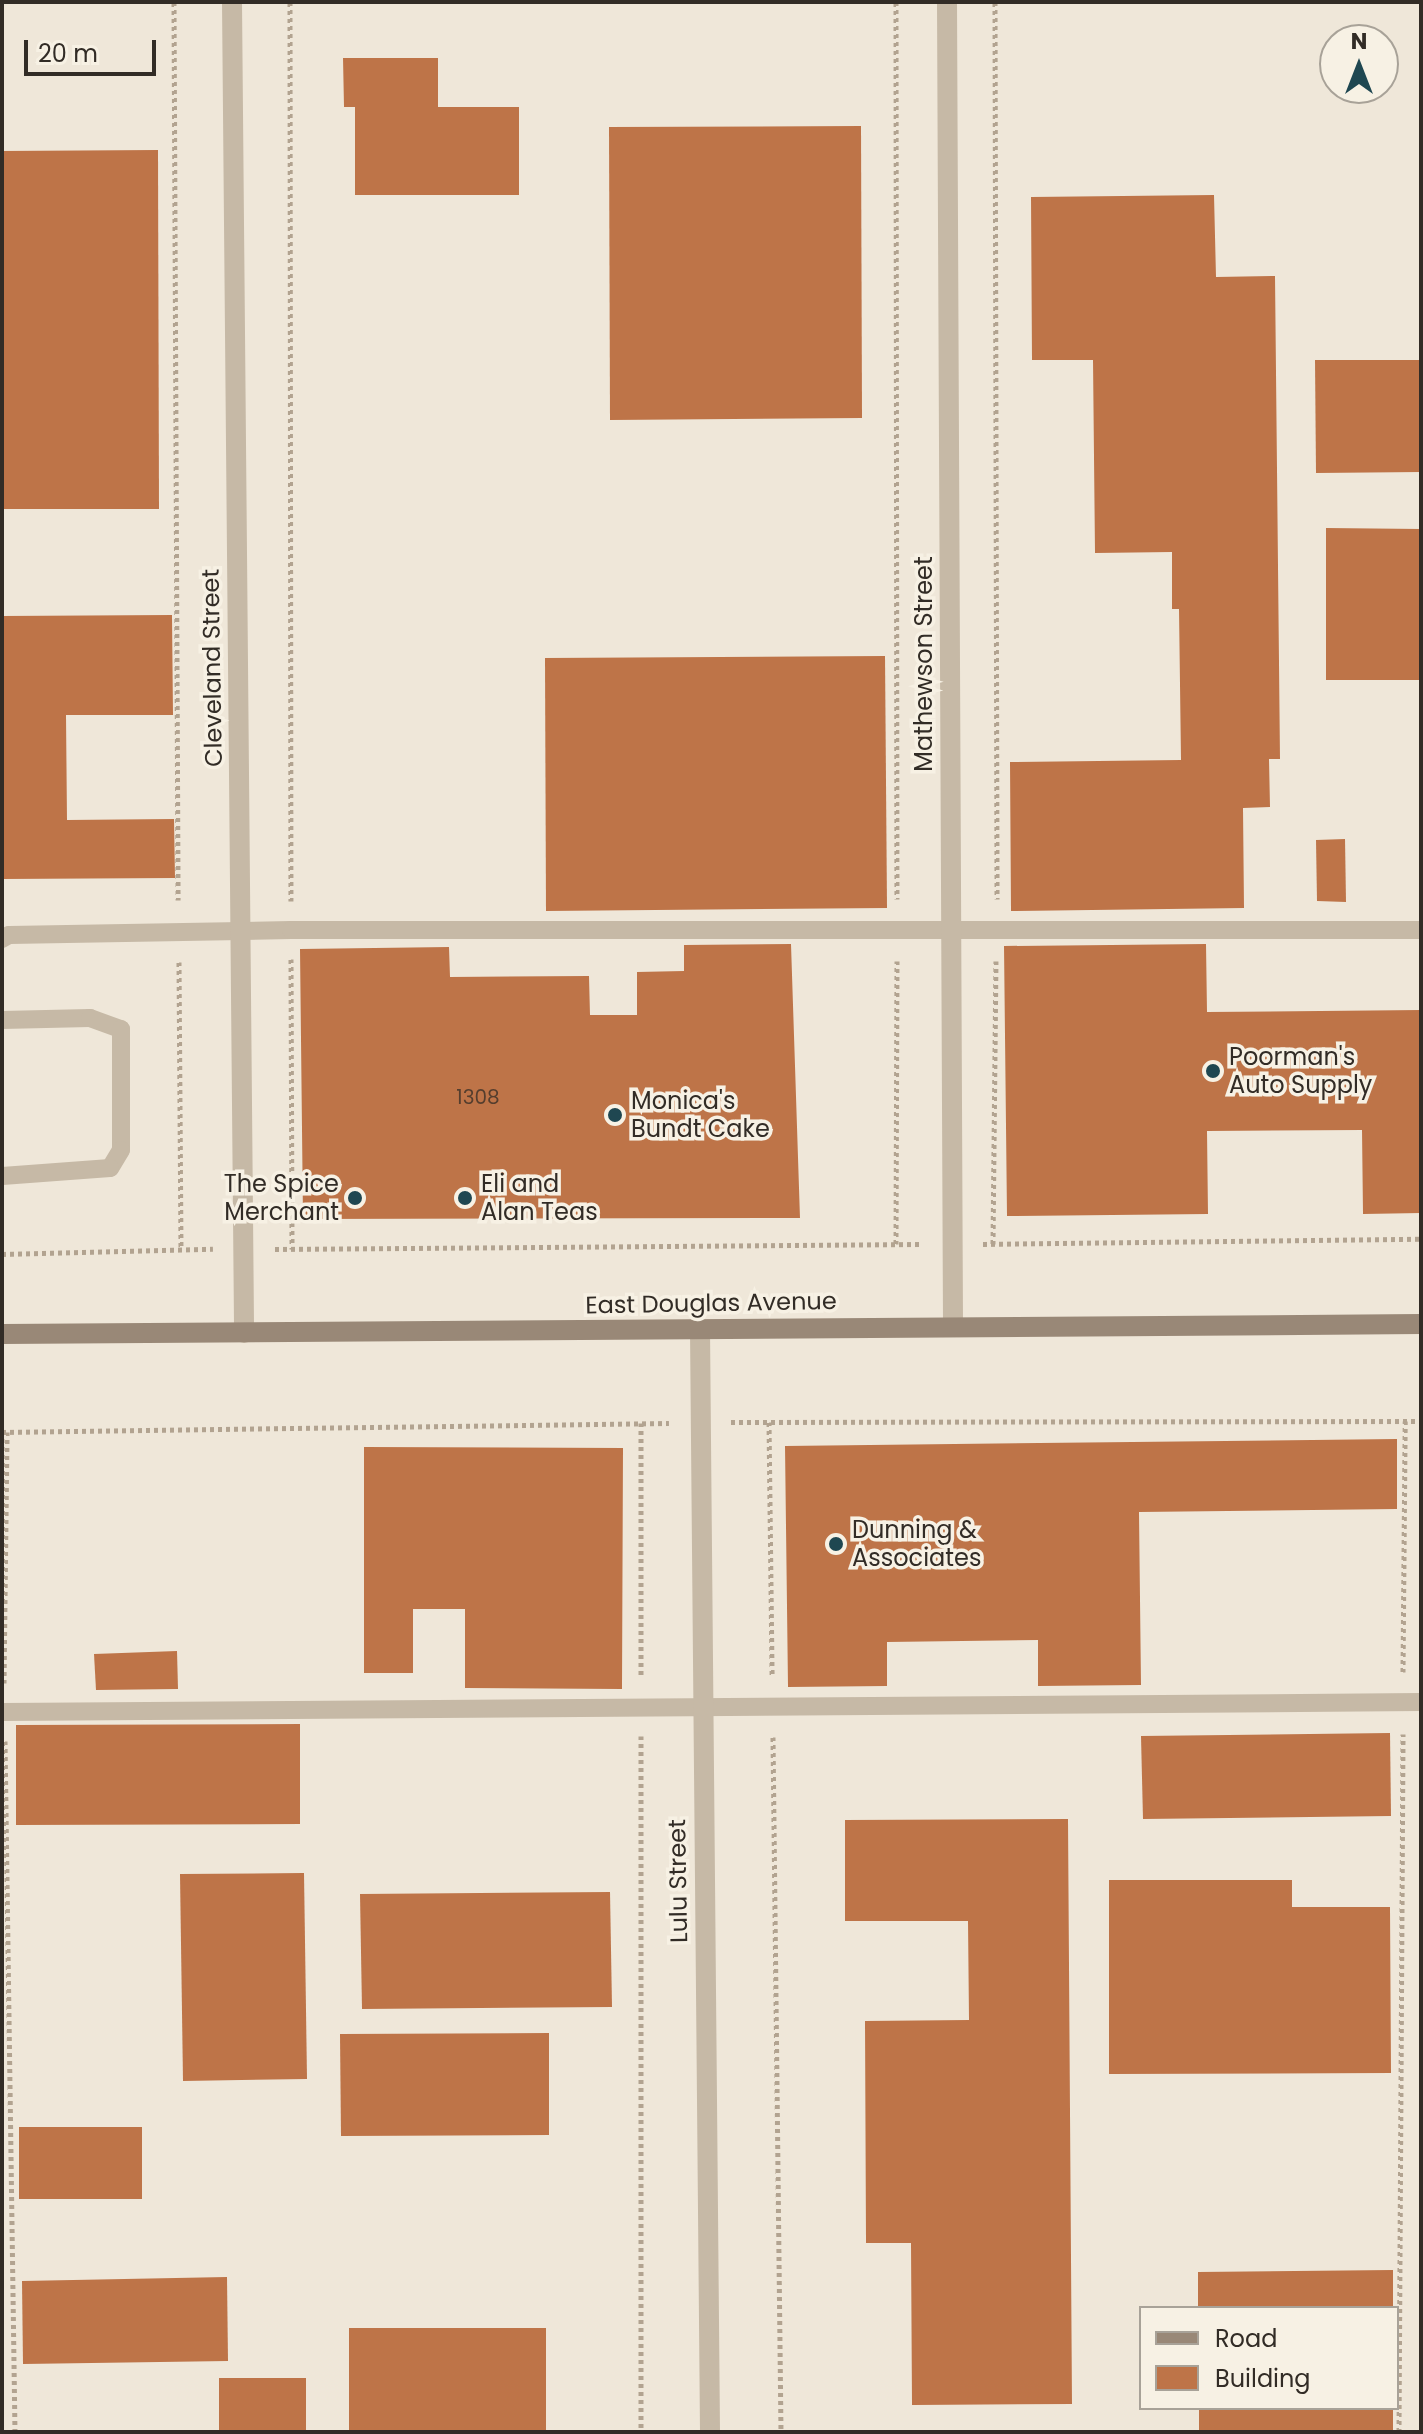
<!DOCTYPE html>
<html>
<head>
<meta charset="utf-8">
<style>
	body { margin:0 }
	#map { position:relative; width:1423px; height:2434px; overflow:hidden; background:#efe7d9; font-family:Poppins,sans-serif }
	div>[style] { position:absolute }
	.building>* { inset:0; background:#be7448 }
	.path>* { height:5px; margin-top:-2.5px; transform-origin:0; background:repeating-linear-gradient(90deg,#b2a390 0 4px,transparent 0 8px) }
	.lane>* { height:18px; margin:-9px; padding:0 9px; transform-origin:9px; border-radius:9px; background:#c6b9a6 }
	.street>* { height:20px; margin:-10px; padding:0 10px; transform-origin:10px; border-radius:10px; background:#c6b9a6 }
	.secondary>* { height:20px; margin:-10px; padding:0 10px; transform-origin:10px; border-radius:10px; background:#987 }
	.dots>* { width:22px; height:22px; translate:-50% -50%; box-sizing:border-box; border:4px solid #f7f1e4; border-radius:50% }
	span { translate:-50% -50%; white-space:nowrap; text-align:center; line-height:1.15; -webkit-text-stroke:7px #f7f1e4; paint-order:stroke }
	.number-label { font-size:20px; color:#553e2e }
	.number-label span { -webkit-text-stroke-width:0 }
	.street-label { font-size:24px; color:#322c26 }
	.poi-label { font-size:24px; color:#322c26 }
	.left { translate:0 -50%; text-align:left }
	.right { translate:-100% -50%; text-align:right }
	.frame { position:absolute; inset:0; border:4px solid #322c26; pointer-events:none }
	.legend { position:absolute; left:1139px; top:2306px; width:260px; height:104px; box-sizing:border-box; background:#f7f1e4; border:2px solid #a8a298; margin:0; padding:10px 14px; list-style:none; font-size:24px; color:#322c26 }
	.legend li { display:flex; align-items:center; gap:16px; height:40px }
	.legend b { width:40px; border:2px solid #a8a298 }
	.north { position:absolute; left:1319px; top:24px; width:80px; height:80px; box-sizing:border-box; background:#f7f1e4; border:2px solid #a8a298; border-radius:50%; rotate:0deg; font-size:22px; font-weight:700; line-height:32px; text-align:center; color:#322c26 }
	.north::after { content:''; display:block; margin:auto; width:28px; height:36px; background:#1f4751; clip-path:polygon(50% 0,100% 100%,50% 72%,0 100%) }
	.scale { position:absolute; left:24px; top:40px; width:132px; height:36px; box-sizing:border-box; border:4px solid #322c26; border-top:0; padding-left:10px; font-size:24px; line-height:28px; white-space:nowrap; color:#322c26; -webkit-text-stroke:6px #f7f1e4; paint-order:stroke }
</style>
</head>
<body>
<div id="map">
	<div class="building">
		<i style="clip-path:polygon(343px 58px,438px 58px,438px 107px,519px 107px,519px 195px,355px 195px,355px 107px,344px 107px)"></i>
		<i style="clip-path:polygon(861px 126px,862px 418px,610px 420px,609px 127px)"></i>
		<i style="clip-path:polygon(158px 150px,159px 509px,2px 509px,2px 151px)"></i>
		<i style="clip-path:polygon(1214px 195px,1216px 277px,1275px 276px,1280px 759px,1269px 759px,1270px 807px,1243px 808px,1244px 908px,1011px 911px,1010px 762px,1181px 760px,1179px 609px,1172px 609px,1172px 552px,1095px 553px,1093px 360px,1032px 360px,1031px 197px)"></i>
		<i style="clip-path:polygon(1315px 360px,1421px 360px,1421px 472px,1316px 473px)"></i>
		<i style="clip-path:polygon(1326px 528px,1421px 529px,1421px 680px,1326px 680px)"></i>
		<i style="clip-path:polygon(172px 615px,173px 715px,66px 715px,67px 820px,174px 819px,175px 878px,2px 879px,2px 616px)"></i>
		<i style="clip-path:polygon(885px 656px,887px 908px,546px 911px,545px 658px)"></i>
		<i style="clip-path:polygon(1345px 839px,1346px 902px,1317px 901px,1316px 840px)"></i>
		<i style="clip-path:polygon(791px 944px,800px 1218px,303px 1219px,300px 949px,449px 947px,450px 977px,589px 976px,590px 1015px,637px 1015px,637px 972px,684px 971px,684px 945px)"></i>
		<i style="clip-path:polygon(1206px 944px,1207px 1012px,1421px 1010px,1421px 1213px,1363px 1214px,1362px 1130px,1207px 1131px,1208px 1214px,1007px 1216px,1004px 946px)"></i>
		<i style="clip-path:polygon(1397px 1439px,1397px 1509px,1139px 1512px,1141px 1685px,1038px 1686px,1038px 1640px,887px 1642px,887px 1686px,788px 1687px,785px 1446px)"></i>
		<i style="clip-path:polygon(364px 1447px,623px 1448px,622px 1689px,465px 1688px,465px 1609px,413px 1609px,413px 1673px,364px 1673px)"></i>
		<i style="clip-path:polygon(177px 1651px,178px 1689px,96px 1690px,94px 1654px)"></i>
		<i style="clip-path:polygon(300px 1724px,300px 1824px,16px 1825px,16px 1725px)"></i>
		<i style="clip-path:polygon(1390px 1733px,1391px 1816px,1143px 1819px,1141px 1736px)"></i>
		<i style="clip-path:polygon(1068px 1819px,1072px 2404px,912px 2405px,911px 2243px,866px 2243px,865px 2021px,969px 2020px,968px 1921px,845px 1921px,845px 1820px)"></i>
		<i style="clip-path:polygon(304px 1873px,307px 2079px,183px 2081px,180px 1874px)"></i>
		<i style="clip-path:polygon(1109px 1880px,1292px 1880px,1292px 1907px,1390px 1907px,1391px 2073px,1109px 2074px)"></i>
		<i style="clip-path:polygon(610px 1892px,612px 2007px,362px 2009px,360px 1894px)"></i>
		<i style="clip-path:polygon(549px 2033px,549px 2135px,341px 2136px,340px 2034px)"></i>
		<i style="clip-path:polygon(19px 2127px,142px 2127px,142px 2199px,19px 2199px)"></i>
		<i style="clip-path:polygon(1393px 2270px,1393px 2308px,1198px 2308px,1198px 2272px)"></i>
		<i style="clip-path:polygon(227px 2277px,228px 2361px,23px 2364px,22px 2281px)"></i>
		<i style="clip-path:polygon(349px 2328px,546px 2328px,546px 2430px,349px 2430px)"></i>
		<i style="clip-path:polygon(219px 2378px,306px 2378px,306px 2432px,219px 2432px)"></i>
		<i style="clip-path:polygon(1199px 2408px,1393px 2408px,1393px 2432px,1199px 2432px)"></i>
	</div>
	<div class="path">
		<i style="left:174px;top:2px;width:898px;rotate:89.74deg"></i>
		<i style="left:290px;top:2px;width:899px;rotate:89.94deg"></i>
		<i style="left:896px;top:2px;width:897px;rotate:89.94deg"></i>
		<i style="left:995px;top:2px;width:897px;rotate:89.87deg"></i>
		<i style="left:291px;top:959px;width:290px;rotate:89.8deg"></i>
		<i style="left:179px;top:962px;width:287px;rotate:89.6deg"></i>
		<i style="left:896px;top:1244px;width:283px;rotate:-89.8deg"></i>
		<i style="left:983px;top:1244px;width:438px;rotate:-0.7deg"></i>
		<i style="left:993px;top:1244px;width:283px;rotate:-89.4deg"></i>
		<i style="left:275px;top:1249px;width:646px;rotate:-0.44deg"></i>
		<i style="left:2px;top:1254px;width:211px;rotate:-1.4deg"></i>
		<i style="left:731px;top:1422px;width:690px;rotate:-0.08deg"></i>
		<i style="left:769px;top:1422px;width:253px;rotate:89.3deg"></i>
		<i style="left:641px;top:1423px;width:255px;rotate:90deg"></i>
		<i style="left:2px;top:1432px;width:667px;rotate:-0.77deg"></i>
		<i style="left:1403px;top:1672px;width:251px;rotate:-89.5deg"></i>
		<i style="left:4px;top:1683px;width:251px;rotate:-89.3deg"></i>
		<i style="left:641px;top:1736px;width:696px;rotate:90deg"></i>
		<i style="left:773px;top:1737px;width:695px;rotate:89.34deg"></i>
		<i style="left:5px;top:1741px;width:691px;rotate:89.17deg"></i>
		<i style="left:1399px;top:2432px;width:698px;rotate:-89.67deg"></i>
	</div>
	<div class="lane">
		<i style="left:2px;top:939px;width:8px;rotate:-30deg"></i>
		<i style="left:9px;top:935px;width:282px;rotate:-1deg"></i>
		<i style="left:291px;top:930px;width:1130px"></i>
		<i style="left:2px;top:1020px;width:88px;rotate:-1.3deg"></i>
		<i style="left:90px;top:1018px;width:33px;rotate:20deg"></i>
		<i style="left:121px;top:1029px;width:121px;rotate:90deg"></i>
		<i style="left:121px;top:1150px;width:21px;rotate:121deg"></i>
		<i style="left:110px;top:1168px;width:108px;rotate:175.8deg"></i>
		<i style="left:2px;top:1712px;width:1419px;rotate:-0.4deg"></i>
	</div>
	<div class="street">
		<i style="left:232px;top:2px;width:1331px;rotate:89.48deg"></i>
		<i style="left:947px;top:2px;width:1324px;rotate:89.74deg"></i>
		<i style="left:700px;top:1329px;width:1103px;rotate:89.48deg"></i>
	</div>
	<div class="secondary">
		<i style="left:2px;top:1334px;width:1419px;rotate:-0.4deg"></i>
	</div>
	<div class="dots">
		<i style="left:1213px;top:1071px;background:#1f4751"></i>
		<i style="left:615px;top:1115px;background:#1f4751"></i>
		<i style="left:355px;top:1198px;background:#1f4751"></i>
		<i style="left:465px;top:1198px;background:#1f4751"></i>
		<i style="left:836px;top:1544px;background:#1f4751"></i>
	</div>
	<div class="number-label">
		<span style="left:478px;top:1097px">1308</span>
	</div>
	<div class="street-label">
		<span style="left:924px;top:664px;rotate:-90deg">Mathewson Street</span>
		<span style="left:212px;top:668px;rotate:-91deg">Cleveland Street</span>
		<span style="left:711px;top:1303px;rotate:-1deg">East Douglas Avenue</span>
		<span style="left:678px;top:1881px;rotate:-91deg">Lulu Street</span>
	</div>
	<div class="poi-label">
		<span class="left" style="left:1229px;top:1071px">Poorman's<br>Auto Supply</span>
		<span class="left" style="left:631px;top:1115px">Monica's<br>Bundt Cake</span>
		<span class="right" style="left:339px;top:1198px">The Spice<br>Merchant</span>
		<span class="left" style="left:481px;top:1198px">Eli and<br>Alan Teas</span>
		<span class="left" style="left:852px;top:1544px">Dunning &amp;<br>Associates</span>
	</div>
	<div class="frame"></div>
	<ul class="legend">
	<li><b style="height:10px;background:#987"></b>Road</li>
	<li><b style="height:22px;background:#be7448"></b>Building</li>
	</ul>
	<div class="north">N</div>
	<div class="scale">20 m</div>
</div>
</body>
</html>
